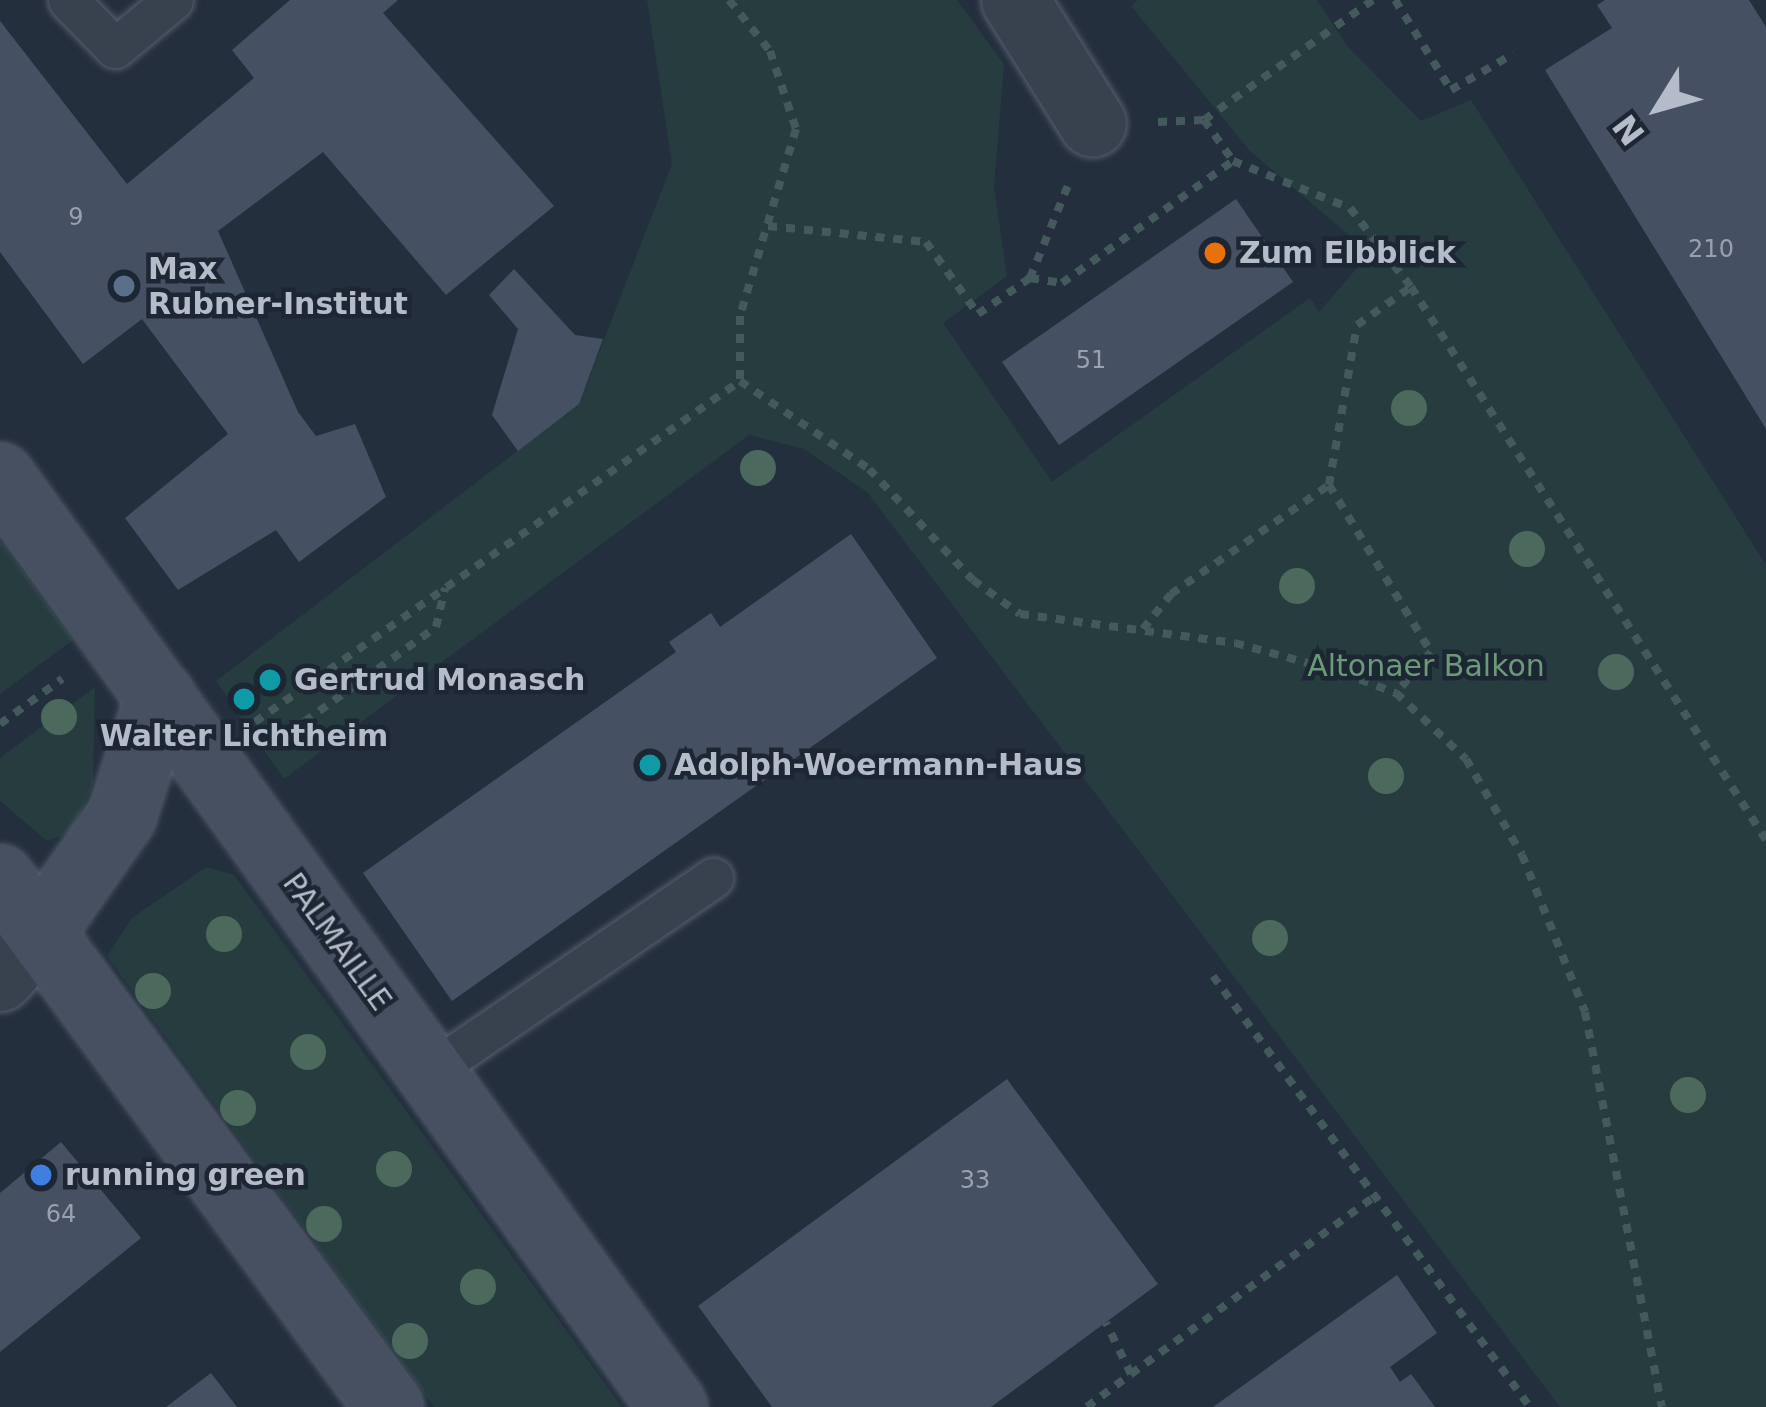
<!DOCTYPE html>
<html>
<head>
<meta charset="utf-8">
<style>
	body { margin:0 }
	#map { position:relative; width:1766px; height:1407px; overflow:hidden; background:#242f3e; font-family:"DejaVu Sans",sans-serif }
	div>[style] { position:absolute }
	.green>* { inset:0; background:#263c3f }
	.building>* { inset:0; background:#455162 }
	.path>* { height:8px; margin-top:-4px; transform-origin:0; background:repeating-linear-gradient(90deg,#44595c 0 9px,transparent 0 18px) }
	.roads { filter:drop-shadow(0 0 3px #565f6c) drop-shadow(0 0 3px #565f6c) }
	.service>* { height:39px; margin:-19.5px; padding:0 19.5px; transform-origin:19.5px; border-radius:19.5px; background:#38414e }
	.minor>* { height:66px; margin:-33px; padding:0 33px; transform-origin:33px; border-radius:33px; background:#38414e }
	.secondary>* { height:66px; margin:-33px; padding:0 33px; transform-origin:33px; border-radius:33px; background:#465061 }
	.trees>* { width:36px; height:36px; margin:-18px; border-radius:50%; background:#4b6a5d }
	.dots>* { width:33px; height:33px; translate:-50% -50%; box-sizing:border-box; border:6px solid #1d2633; border-radius:50% }
	span { translate:-50% -50%; white-space:nowrap; text-align:center; line-height:1.15; -webkit-text-stroke:9px #1d2633; paint-order:stroke }
	.number-label { font-size:24px; color:#98a1af }
	.number-label span { -webkit-text-stroke-width:0 }
	.poi-label { font-size:30px; color:#b4bcc9; font-weight:700 }
	.left { translate:0 -50%; text-align:left }
	.park-label { font-size:30px; color:#6b9a76 }
	.street-label { font-size:30px; color:#b4bcc9 }
	.north { position:absolute; left:1598px; top:48px; width:120px; height:120px; -webkit-text-stroke:9px #1d2633; paint-order:stroke; rotate:233deg; font-size:33px; font-weight:700; line-height:48px; text-align:center; color:#b4bcc9 }
	.north::after { content:''; display:block; margin:auto; width:42px; height:54px; background:#b4bcc9; clip-path:polygon(50% 0,100% 100%,50% 72%,0 100%) }
</style>
</head>
<body>
<div id="map">
	<div class="green">
		<i style="clip-path:polygon(647px 0,957px 0,1004px 64px,994px 187px,1007px 276px,943px 323px,1052px 482px,1310px 298px,1319px 312px,1370px 253px,1250px 151px,1131px 6px,1138px 0,1317px 0,1348px 47px,1421px 121px,1471px 100px,1766px 565px,1766px 1407px,1560px 1407px,867px 492px,804px 449px,749px 435px,284px 779px,216px 681px,579px 404px,672px 164px)"></i>
		<i style="clip-path:polygon(0 541px,73px 640px,0 694px)"></i>
		<i style="clip-path:polygon(95px 687px,93px 784px,72px 832px,47px 841px,0 801px,0 758px)"></i>
		<i style="clip-path:polygon(206px 867px,234px 875px,622px 1407px,434px 1407px,107px 956px,132px 918px)"></i>
	</div>
	<div class="building">
		<i style="clip-path:polygon(290px 0,398px 0,383px 13px,554px 206px,446px 295px,323px 152px,218px 231px,298px 412px,316px 436px,355px 424px,386px 497px,299px 562px,276px 530px,178px 590px,125px 518px,228px 434px,142px 319px,83px 364px,0 252px,0 21px,127px 184px,254px 78px,232px 50px)"></i>
		<i style="clip-path:polygon(1605px 0,1749px 0,1766px 27px,1766px 429px,1545px 70px,1612px 28px,1597px 5px)"></i>
		<i style="clip-path:polygon(1236px 199px,1293px 282px,1059px 445px,1002px 362px)"></i>
		<i style="clip-path:polygon(514px 269px,575px 335px,603px 339px,579px 404px,518px 451px,492px 415px,518px 329px,489px 295px)"></i>
		<i style="clip-path:polygon(851px 534px,937px 658px,452px 1001px,363px 873px,676px 652px,669px 642px,711px 613px,720px 627px)"></i>
		<i style="clip-path:polygon(1007px 1079px,1158px 1284px,991px 1407px,772px 1407px,698px 1306px)"></i>
		<i style="clip-path:polygon(61px 1142px,141px 1238px,0 1352px,0 1193px)"></i>
		<i style="clip-path:polygon(1397px 1275px,1437px 1333px,1390px 1367px,1400px 1382px,1411px 1374px,1435px 1407px,1213px 1407px)"></i>
		<i style="clip-path:polygon(211px 1373px,237px 1407px,166px 1407px)"></i>
	</div>
	<div class="path">
		<i style="left:729px;top:0;width:65px;rotate:51.2deg"></i>
		<i style="left:770px;top:51px;width:82px;rotate:71.6deg"></i>
		<i style="left:796px;top:129px;width:195px;rotate:106.7deg"></i>
		<i style="left:740px;top:316px;width:65px;rotate:90deg"></i>
		<i style="left:1395px;top:0;width:106px;rotate:58.1deg"></i>
		<i style="left:1451px;top:90px;width:72px;rotate:-30.1deg"></i>
		<i style="left:1204px;top:120px;width:207px;rotate:-35.4deg"></i>
		<i style="left:1158px;top:122px;width:46px;rotate:-2.5deg"></i>
		<i style="left:1204px;top:120px;width:50px;rotate:54.7deg"></i>
		<i style="left:1233px;top:161px;width:126px;rotate:21.9deg"></i>
		<i style="left:1350px;top:208px;width:100px;rotate:52.3deg"></i>
		<i style="left:1411px;top:287px;width:657px;rotate:57.3deg"></i>
		<i style="left:768px;top:226px;width:159px;rotate:5.8deg"></i>
		<i style="left:926px;top:242px;width:89px;rotate:54.2deg"></i>
		<i style="left:978px;top:314px;width:63px;rotate:-34.7deg"></i>
		<i style="left:1030px;top:278px;width:103px;rotate:-67.7deg"></i>
		<i style="left:1030px;top:278px;width:32px;rotate:9deg"></i>
		<i style="left:1062px;top:283px;width:210px;rotate:-35.5deg"></i>
		<i style="left:740px;top:381px;width:156px;rotate:34.3deg"></i>
		<i style="left:869px;top:469px;width:152px;rotate:46.9deg"></i>
		<i style="left:973px;top:580px;width:58px;rotate:35.9deg"></i>
		<i style="left:1020px;top:614px;width:217px;rotate:7.7deg"></i>
		<i style="left:1235px;top:643px;width:112px;rotate:15.5deg"></i>
		<i style="left:1343px;top:673px;width:57px;rotate:20.7deg"></i>
		<i style="left:1396px;top:693px;width:96px;rotate:43.3deg"></i>
		<i style="left:1466px;top:759px;width:111px;rotate:59.7deg"></i>
		<i style="left:1522px;top:855px;width:169px;rotate:68.1deg"></i>
		<i style="left:1585px;top:1012px;width:402px;rotate:79deg"></i>
		<i style="left:1329px;top:485px;width:196px;rotate:58.6deg"></i>
		<i style="left:1431px;top:652px;width:54px;rotate:130.5deg"></i>
		<i style="left:1143px;top:629px;width:45px;rotate:-51.3deg"></i>
		<i style="left:1171px;top:594px;width:192px;rotate:-34.6deg"></i>
		<i style="left:1329px;top:485px;width:162px;rotate:-80.1deg"></i>
		<i style="left:1357px;top:325px;width:66px;rotate:-35.1deg"></i>
		<i style="left:255px;top:722px;width:593px;rotate:-35.11deg"></i>
		<i style="left:0;top:724px;width:77px;rotate:-36deg"></i>
		<i style="left:268px;top:738px;width:23px;rotate:-15deg"></i>
		<i style="left:290px;top:732px;width:180px;rotate:-35.7deg"></i>
		<i style="left:436px;top:627px;width:40px;rotate:-77deg"></i>
		<i style="left:1213px;top:976px;width:535px;rotate:53.67deg"></i>
		<i style="left:1131px;top:1374px;width:298px;rotate:-36.1deg"></i>
		<i style="left:1087px;top:1407px;width:55px;rotate:-36.9deg"></i>
		<i style="left:1131px;top:1374px;width:57px;rotate:-116.1deg"></i>
	</div>
	<div class="roads">
		<div class="service">
			<i style="left:68px;top:0;width:67px;rotate:45.6deg"></i>
			<i style="left:115px;top:48px;width:75px;rotate:-39.6deg"></i>
			<i style="left:431px;top:1071px;width:342px;rotate:-34.4deg"></i>
		</div>
		<div class="minor">
			<i style="left:1015px;top:0;width:146px;rotate:57.8deg"></i>
			<i style="left:0;top:978px;width:60px;rotate:-48.4deg"></i>
		</div>
		<div class="secondary">
			<i style="left:0;top:477px;width:1148px;rotate:54.11deg"></i>
			<i style="left:0;top:879px;width:656px;rotate:53.62deg"></i>
			<i style="left:40px;top:933px;width:143px;rotate:-55deg"></i>
			<i style="left:122px;top:816px;width:126px;rotate:-72.4deg"></i>
		</div>
	</div>
	<div class="trees">
		<i style="left:1409px;top:408px"></i>
		<i style="left:758px;top:468px"></i>
		<i style="left:1527px;top:549px"></i>
		<i style="left:1297px;top:586px"></i>
		<i style="left:1616px;top:672px"></i>
		<i style="left:59px;top:717px"></i>
		<i style="left:1386px;top:776px"></i>
		<i style="left:224px;top:934px"></i>
		<i style="left:1270px;top:938px"></i>
		<i style="left:153px;top:991px"></i>
		<i style="left:308px;top:1052px"></i>
		<i style="left:1688px;top:1095px"></i>
		<i style="left:238px;top:1108px"></i>
		<i style="left:394px;top:1169px"></i>
		<i style="left:324px;top:1224px"></i>
		<i style="left:478px;top:1287px"></i>
		<i style="left:410px;top:1341px"></i>
	</div>
	<div class="dots">
		<i style="left:1215px;top:253px;background:#e8710a"></i>
		<i style="left:124px;top:286px;background:#5c6f8a"></i>
		<i style="left:270px;top:680px;background:#0f9aa8"></i>
		<i style="left:244px;top:699px;background:#0f9aa8"></i>
		<i style="left:650px;top:765px;background:#0f9aa8"></i>
		<i style="left:41px;top:1175px;background:#3f7fe0"></i>
	</div>
	<div class="number-label">
		<span style="left:76px;top:218px">9</span>
		<span style="left:1711px;top:250px">210</span>
		<span style="left:1091px;top:361px">51</span>
		<span style="left:975px;top:1181px">33</span>
		<span style="left:61px;top:1215px">64</span>
	</div>
	<div class="poi-label">
		<span class="left" style="left:1239px;top:253px">Zum Elbblick</span>
		<span class="left" style="left:148px;top:286px">Max<br>Rubner-Institut</span>
		<span class="left" style="left:294px;top:680px">Gertrud Monasch</span>
		<span style="left:244px;top:736px">Walter Lichtheim</span>
		<span class="left" style="left:674px;top:765px">Adolph-Woermann-Haus</span>
		<span class="left" style="left:65px;top:1175px">running green</span>
	</div>
	<div class="park-label">
		<span style="left:1426px;top:666px">Altonaer Balkon</span>
	</div>
	<div class="street-label">
		<span style="left:337px;top:942px;rotate:54deg">PALMAILLE</span>
	</div>
	<div class="north">N</div>
</div>
</body>
</html>
